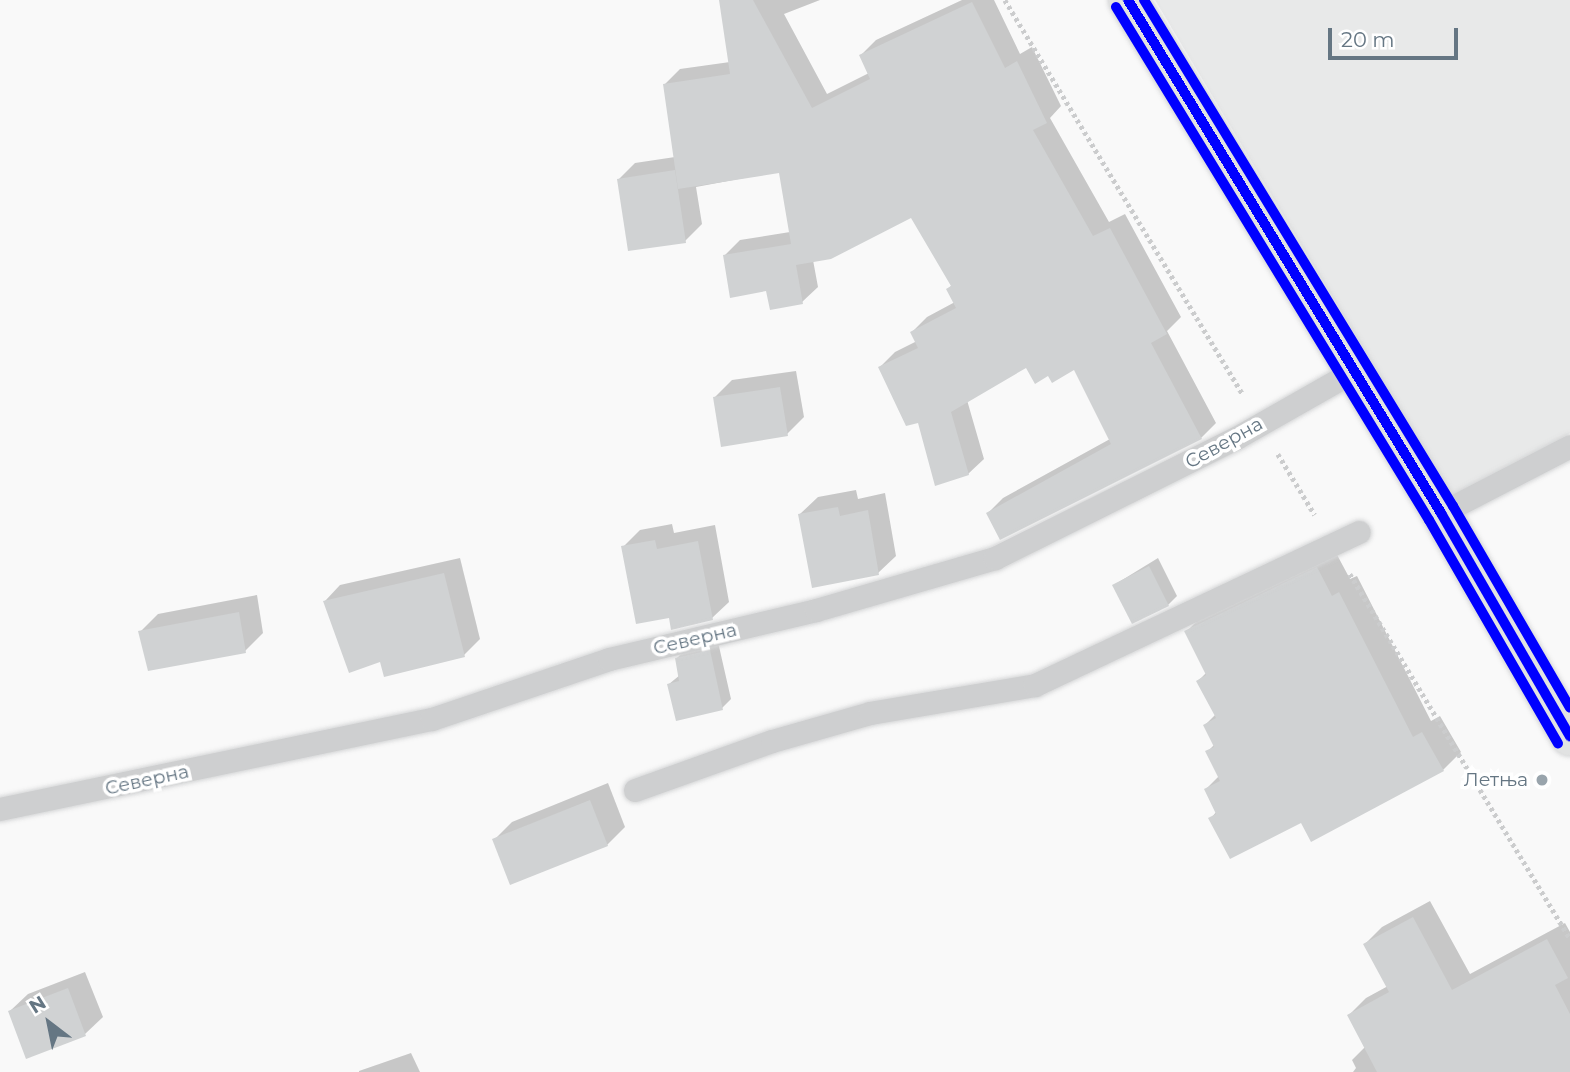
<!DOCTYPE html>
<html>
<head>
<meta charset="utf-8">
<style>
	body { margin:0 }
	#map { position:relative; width:1570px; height:1072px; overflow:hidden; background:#f9f9f9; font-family:Montserrat,sans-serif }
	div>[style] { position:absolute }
	.built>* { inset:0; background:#e8e9e9 }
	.shadow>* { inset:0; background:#0003 }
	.building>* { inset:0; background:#d0d2d3 }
	.path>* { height:4.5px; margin-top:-2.25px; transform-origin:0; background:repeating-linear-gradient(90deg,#cbcccd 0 3.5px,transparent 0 7px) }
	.roads { filter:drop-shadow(0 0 2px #d5d6d7) drop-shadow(0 0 2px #d5d6d7) }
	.service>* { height:23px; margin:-11.5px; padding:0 11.5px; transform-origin:11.5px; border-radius:11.5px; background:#cecfd0 }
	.secondary>* { height:38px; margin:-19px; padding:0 19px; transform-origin:19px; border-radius:19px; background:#e1e2e2 }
	.bus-1>* { height:10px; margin:-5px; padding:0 5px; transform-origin:5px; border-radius:5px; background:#00f }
	.bus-2>* { height:10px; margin:-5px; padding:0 5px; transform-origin:5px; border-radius:5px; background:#00f }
	.bus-3>* { height:10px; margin:-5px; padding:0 5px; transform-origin:5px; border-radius:5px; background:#00f }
	.dots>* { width:19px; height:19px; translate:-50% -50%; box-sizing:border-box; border:4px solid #fff; border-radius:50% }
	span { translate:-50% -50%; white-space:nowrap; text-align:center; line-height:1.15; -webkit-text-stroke:7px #fff; paint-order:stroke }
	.street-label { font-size:19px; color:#657683 }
	.poi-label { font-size:19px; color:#657683 }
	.right { translate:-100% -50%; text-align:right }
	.north { position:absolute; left:14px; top:988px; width:70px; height:70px; -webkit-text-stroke:5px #fff; paint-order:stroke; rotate:328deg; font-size:19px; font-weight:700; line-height:28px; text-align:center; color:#657683 }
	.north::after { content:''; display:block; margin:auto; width:24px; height:32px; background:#657683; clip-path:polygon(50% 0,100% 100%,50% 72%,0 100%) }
	.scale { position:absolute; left:1328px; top:28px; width:130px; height:32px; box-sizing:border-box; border:4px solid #657683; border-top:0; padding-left:9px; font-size:21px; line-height:24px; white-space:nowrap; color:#657683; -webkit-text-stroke:5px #fff; paint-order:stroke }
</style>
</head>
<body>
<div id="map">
	<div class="built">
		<i style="clip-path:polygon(1155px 0,1570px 0,1570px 433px,1457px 505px)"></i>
	</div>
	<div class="shadow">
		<i style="clip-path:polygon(721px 0,820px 0,784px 14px,827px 94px,869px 73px,861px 55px,876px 40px,962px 0,994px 0,1020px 54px,1032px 47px,1061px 106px,1050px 118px,1109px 222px,1125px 214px,1181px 317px,1167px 331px,1216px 423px,1201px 438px,988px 513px,1003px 498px,1110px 439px,1074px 368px,1049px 374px,1026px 365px,967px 400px,984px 459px,968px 474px,919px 421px,880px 367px,895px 352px,917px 341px,912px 332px,927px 317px,955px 302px,948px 289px,952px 285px,912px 216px,813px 260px,818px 287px,802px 302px,768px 289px,725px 255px,740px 240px,790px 232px,781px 171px,696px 187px,702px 224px,685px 241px,619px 179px,635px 163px,675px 157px,665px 84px,680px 69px,730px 62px)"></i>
		<i style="clip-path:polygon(796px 371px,804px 417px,787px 434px,715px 397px,732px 380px)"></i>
		<i style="clip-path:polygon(856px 490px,858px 499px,885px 493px,896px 556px,878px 573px,800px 514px,818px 497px)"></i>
		<i style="clip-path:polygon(672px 524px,674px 533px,715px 525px,729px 602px,712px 618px,670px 616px,623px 547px,640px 530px)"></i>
		<i style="clip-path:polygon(1335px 551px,1350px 579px,1357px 576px,1431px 721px,1440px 716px,1461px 752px,1443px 770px,1302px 821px,1211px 818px,1217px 811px,1206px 789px,1219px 776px,1207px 752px,1215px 744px,1205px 725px,1216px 714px,1198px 681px,1207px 672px,1186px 632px,1204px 614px)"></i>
		<i style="clip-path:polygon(460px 558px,480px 639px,464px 655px,325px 601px,340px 585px)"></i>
		<i style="clip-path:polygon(1158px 558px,1177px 596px,1168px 605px,1114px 585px)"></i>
		<i style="clip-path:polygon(257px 595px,263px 633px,245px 651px,140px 632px,158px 614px)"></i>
		<i style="clip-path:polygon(718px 642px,731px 699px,722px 708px,669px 684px,680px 675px,677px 658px,686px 649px)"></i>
		<i style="clip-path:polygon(608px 783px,625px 827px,607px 845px,494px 840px,512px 822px)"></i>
		<i style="clip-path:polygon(1430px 901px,1470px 974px,1565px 923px,1570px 932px,1570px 1072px,1353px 1072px,1356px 1068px,1352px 1060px,1365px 1047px,1349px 1015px,1366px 998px,1388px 986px,1365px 944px,1382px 927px)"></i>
		<i style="clip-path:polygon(85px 972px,103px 1017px,85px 1034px,10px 1011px,28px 994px)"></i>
		<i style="clip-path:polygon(411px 1053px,420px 1072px,359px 1072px,359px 1071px)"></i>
	</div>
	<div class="building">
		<i style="clip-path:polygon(719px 0,753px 0,812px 108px,870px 79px,859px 55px,972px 2px,1005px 68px,1017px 61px,1047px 123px,1033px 130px,1093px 236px,1110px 228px,1167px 334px,1151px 343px,1202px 439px,1000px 540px,986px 513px,1111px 444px,1074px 370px,1052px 383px,1048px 376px,1035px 384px,1026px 368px,951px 412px,969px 475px,935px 486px,918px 423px,906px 426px,878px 367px,918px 348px,910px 332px,956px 308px,946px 289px,951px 286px,911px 218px,831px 259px,796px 265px,803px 304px,770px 310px,766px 291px,730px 298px,723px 255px,791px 244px,779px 173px,678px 189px,663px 84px,730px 74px)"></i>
		<i style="clip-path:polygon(675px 170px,686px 243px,628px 251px,617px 179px)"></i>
		<i style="clip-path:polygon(780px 387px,788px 436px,721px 447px,713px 397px)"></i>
		<i style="clip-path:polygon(838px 507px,840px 516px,868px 510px,879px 575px,812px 588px,798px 514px)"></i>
		<i style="clip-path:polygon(655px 540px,657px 549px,698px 541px,713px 620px,671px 630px,669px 618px,636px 624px,621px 546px)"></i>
		<i style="clip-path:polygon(1149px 566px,1169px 606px,1132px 624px,1112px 585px)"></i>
		<i style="clip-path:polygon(1317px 567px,1332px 596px,1339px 592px,1413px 737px,1422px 732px,1444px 771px,1311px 842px,1301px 823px,1230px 859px,1208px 818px,1216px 814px,1204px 789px,1220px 781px,1205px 751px,1214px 747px,1203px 725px,1216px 718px,1196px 681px,1206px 675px,1184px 631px)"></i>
		<i style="clip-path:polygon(444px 573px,465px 657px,384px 677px,380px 662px,349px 673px,323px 601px)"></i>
		<i style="clip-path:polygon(239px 612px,246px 653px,148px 671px,138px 631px)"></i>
		<i style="clip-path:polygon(710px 650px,723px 710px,676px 721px,667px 684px,679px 681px,675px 658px)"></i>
		<i style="clip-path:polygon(590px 800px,608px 846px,510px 885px,492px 839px)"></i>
		<i style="clip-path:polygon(1413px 917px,1452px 990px,1547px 939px,1568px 978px,1555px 985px,1570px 1014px,1570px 1072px,1377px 1072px,1347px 1015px,1389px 992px,1363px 944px)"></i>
		<i style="clip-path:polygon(68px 988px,86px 1036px,26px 1059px,8px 1011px)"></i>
	</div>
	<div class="path">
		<i style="left:1005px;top:0;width:461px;rotate:58.9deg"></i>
		<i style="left:1278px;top:454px;width:71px;rotate:58.8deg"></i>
		<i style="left:1350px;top:574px;width:425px;rotate:58.9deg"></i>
	</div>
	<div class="roads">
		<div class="service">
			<i style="left:1441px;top:513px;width:145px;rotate:-27.4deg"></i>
			<i style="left:635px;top:790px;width:145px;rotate:-19.7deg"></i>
			<i style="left:772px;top:741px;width:102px;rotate:-15.9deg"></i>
			<i style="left:870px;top:713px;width:167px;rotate:-9.6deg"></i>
			<i style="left:1035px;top:685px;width:358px;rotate:-25.3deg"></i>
			<i style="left:0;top:809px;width:441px;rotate:-11.8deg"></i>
			<i style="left:432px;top:719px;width:187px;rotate:-18.7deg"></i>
			<i style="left:609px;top:659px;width:213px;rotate:-13.3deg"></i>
			<i style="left:816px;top:610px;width:186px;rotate:-16.2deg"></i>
			<i style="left:995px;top:558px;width:269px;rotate:-26.5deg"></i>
			<i style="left:1236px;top:438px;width:136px;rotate:-29.6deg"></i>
		</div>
		<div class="secondary">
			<i style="left:1128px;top:0;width:601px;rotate:58.61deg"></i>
			<i style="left:1441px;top:513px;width:258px;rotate:60deg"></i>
		</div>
	</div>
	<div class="bus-1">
		<i style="left:1128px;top:0;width:601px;rotate:58.61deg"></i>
		<i style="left:1441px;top:513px;width:258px;rotate:60deg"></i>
	</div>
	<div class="bus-2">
		<i style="left:1116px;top:7px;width:601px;rotate:58.61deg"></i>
		<i style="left:1429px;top:520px;width:258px;rotate:60deg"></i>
	</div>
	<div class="bus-3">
		<i style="left:1144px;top:0;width:593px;rotate:58.59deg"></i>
		<i style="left:1453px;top:506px;width:233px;rotate:59.9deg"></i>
	</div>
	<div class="dots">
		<i style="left:1542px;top:780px;background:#99a4ac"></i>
	</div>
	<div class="street-label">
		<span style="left:1224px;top:443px;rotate:-29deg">Северна</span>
		<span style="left:695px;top:639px;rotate:-13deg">Северна</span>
		<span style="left:147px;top:780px;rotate:-12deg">Северна</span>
	</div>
	<div class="poi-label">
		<span class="right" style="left:1528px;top:780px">Летња</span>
	</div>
	<div class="north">N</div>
	<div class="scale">20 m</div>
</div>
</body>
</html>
